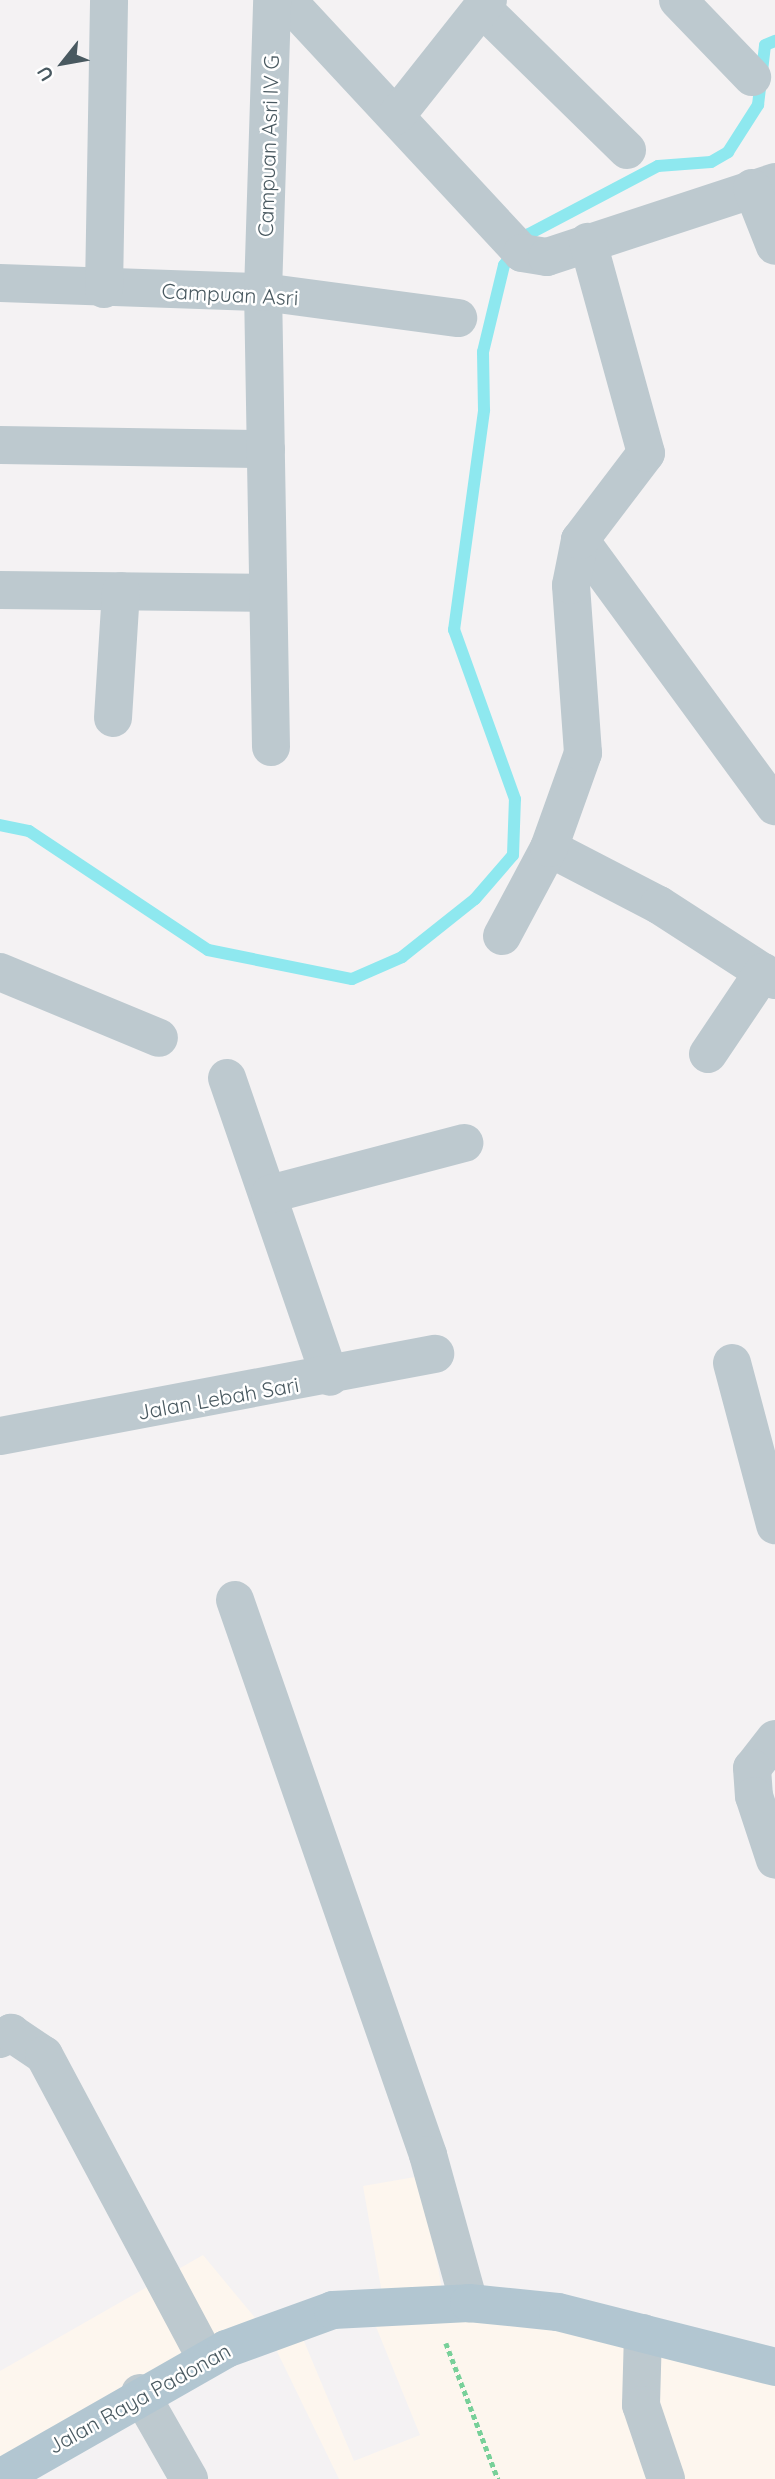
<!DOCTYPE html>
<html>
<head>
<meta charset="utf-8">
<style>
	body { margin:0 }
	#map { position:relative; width:775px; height:2479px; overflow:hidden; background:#f4f2f3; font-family:Quicksand,sans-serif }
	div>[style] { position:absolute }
	.commercial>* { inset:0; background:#fdf6ee }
	.stream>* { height:12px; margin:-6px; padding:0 6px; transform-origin:6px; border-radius:6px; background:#8ee8ef }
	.path>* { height:4.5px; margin-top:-2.25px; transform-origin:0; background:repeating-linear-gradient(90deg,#78d099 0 5px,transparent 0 8.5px) }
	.minor>* { height:38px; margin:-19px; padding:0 19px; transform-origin:19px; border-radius:19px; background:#bdc9cf }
	.major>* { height:38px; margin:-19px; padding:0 19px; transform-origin:19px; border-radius:19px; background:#b2c6d1 }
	span { translate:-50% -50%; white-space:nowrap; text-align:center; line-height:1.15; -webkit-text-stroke:5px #fff; paint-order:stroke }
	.street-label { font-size:21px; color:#495960 }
	.north { position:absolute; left:28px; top:28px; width:70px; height:70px; -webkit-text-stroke:5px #fff; paint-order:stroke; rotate:239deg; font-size:19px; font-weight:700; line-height:28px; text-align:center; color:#495960 }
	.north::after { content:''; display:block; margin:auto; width:24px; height:32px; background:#495960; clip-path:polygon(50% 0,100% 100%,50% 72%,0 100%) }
</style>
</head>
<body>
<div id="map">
	<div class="commercial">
		<i style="clip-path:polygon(421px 2176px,442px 2289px,775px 2349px,775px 2479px,339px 2479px,270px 2337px,0 2479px,0 2371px,203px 2255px,270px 2336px,301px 2334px,354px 2461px,420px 2435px,368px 2307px,383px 2299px,363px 2186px)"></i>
	</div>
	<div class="stream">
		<i style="left:0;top:825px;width:30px;rotate:12deg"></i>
		<i style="left:29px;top:831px;width:215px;rotate:33.6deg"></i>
		<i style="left:208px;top:950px;width:147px;rotate:11.4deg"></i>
		<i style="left:352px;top:979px;width:55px;rotate:-23.7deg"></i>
		<i style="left:402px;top:957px;width:93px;rotate:-38.5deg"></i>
		<i style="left:475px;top:899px;width:58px;rotate:-49.2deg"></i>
		<i style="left:513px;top:855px;width:56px;rotate:-88deg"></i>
		<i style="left:515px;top:799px;width:180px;rotate:-109.8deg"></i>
		<i style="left:454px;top:630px;width:222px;rotate:-82.2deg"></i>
		<i style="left:484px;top:410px;width:58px;rotate:-91deg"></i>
		<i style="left:483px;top:352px;width:89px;rotate:-76.4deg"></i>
		<i style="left:504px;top:265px;width:38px;rotate:-53deg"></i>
		<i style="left:527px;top:235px;width:148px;rotate:-27.8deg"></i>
		<i style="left:658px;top:166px;width:53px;rotate:-4.3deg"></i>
		<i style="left:711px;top:162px;width:20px;rotate:-30deg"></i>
		<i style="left:728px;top:152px;width:56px;rotate:-57.4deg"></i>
		<i style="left:758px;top:105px;width:60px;rotate:-83.3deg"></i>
		<i style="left:765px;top:45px;width:11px;rotate:-22deg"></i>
	</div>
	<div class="path">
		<i style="left:446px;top:2343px;width:146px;rotate:69.1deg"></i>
	</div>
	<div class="minor">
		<i style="left:287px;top:0;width:345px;rotate:47.1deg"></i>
		<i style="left:522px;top:253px;width:25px;rotate:9deg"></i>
		<i style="left:547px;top:257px;width:240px;rotate:-18.2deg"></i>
		<i style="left:678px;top:0;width:107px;rotate:46.1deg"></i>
		<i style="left:482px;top:8px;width:203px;rotate:44.4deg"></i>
		<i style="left:396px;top:116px;width:148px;rotate:-51.6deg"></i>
		<i style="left:752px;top:188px;width:62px;rotate:68.4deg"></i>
		<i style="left:0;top:283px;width:263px;rotate:2deg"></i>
		<i style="left:263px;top:292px;width:197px;rotate:7.6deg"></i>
		<i style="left:104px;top:289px;width:289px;rotate:-89deg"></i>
		<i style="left:0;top:445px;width:266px;rotate:0.9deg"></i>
		<i style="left:580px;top:540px;width:330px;rotate:53.8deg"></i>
		<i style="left:0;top:590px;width:268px;rotate:0.6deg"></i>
		<i style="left:113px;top:718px;width:127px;rotate:-86.4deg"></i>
		<i style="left:271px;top:747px;width:455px;rotate:-91deg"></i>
		<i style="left:263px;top:292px;width:292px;rotate:-88.2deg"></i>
		<i style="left:549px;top:848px;width:124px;rotate:27.4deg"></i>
		<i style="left:659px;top:905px;width:138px;rotate:32.9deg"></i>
		<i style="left:502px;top:936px;width:100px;rotate:-61.9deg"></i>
		<i style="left:549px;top:848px;width:101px;rotate:-70.3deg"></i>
		<i style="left:583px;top:753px;width:168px;rotate:-94.1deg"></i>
		<i style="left:571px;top:585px;width:46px;rotate:-78.7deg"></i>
		<i style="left:580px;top:540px;width:109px;rotate:-52.8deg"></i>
		<i style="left:646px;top:453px;width:219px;rotate:-105.4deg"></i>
		<i style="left:0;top:972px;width:172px;rotate:22.5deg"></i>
		<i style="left:708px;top:1054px;width:99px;rotate:-56.1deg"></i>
		<i style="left:227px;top:1078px;width:316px;rotate:71deg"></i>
		<i style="left:270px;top:1194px;width:201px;rotate:-14.7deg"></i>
		<i style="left:732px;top:1363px;width:168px;rotate:75.1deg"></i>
		<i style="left:0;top:1436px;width:443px;rotate:-10.7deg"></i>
		<i style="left:235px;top:1600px;width:588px;rotate:70.82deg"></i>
		<i style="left:428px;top:2155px;width:154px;rotate:74.5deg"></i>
		<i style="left:775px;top:1739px;width:37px;rotate:128deg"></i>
		<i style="left:752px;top:1768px;width:28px;rotate:86deg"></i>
		<i style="left:754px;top:1796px;width:67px;rotate:71.8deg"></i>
		<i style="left:0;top:2039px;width:13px;rotate:-29deg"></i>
		<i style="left:11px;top:2033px;width:40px;rotate:34deg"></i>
		<i style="left:44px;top:2055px;width:344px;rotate:61.9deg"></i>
		<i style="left:643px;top:2333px;width:72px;rotate:91.6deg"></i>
		<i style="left:641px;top:2405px;width:78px;rotate:71.3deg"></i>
		<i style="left:140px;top:2393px;width:99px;rotate:60.3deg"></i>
	</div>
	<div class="major">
		<i style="left:0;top:2478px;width:260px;rotate:-29.7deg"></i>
		<i style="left:226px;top:2349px;width:114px;rotate:-20deg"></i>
		<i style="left:333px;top:2310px;width:136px;rotate:-2.9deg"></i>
		<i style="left:469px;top:2303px;width:89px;rotate:5.8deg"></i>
		<i style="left:558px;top:2312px;width:224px;rotate:14.2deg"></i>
	</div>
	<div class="street-label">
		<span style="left:268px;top:146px;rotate:-88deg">Campuan Asri IV G</span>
		<span style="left:230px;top:294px;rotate:3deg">Campuan Asri</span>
		<span style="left:218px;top:1398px;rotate:-10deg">Jalan Lebah Sari</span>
		<span style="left:139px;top:2398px;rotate:-29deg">Jalan Raya Padonan</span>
	</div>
	<div class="north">U</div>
</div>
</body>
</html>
